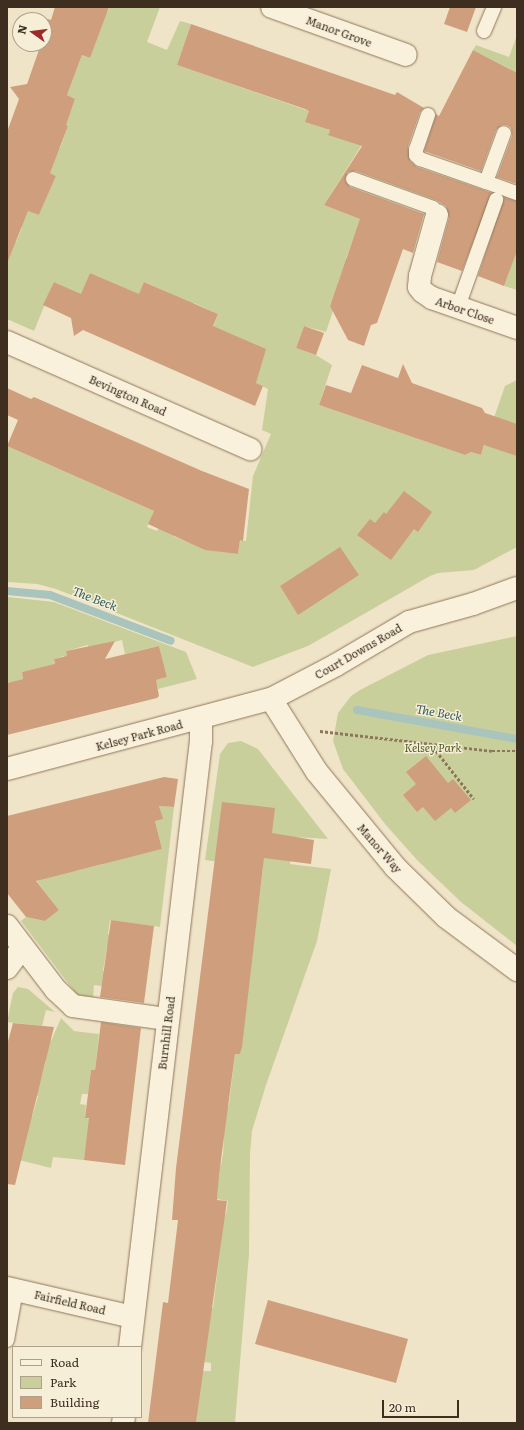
<!DOCTYPE html>
<html>
<head>
<meta charset="utf-8">
<style>
	body { margin:0 }
	#map { position:relative; width:524px; height:1430px; overflow:hidden; background:#f0e4c8; font-family:Literata,serif }
	div>[style] { position:absolute }
	.green>* { inset:0; background:#c9cf9b }
	.stream>* { height:8px; margin:-4px; padding:0 4px; transform-origin:4px; border-radius:4px; background:#a9c4bc }
	.building>* { inset:0; background:#cf9f7d }
	.path>* { height:2.5px; margin-top:-1.25px; transform-origin:0; background:repeating-linear-gradient(90deg,#8d765c 0 3px,transparent 0 5px) }
	.roads { filter:drop-shadow(0 0 1px #8d765c) drop-shadow(0 0 1px #8d765c) }
	.service>* { height:14px; margin:-7px; padding:0 7px; transform-origin:7px; border-radius:7px; background:#faf1dc }
	.minor>* { height:22px; margin:-11px; padding:0 11px; transform-origin:11px; border-radius:11px; background:#faf1dc }
	span { translate:-50% -50%; white-space:nowrap; text-align:center; line-height:1.15; -webkit-text-stroke:3px #f7eed8; paint-order:stroke }
	.street-label { font-size:11px; color:#3d2e20 }
	.park-label { font-size:11px; color:#4d5a26; font-style:italic }
	.water-label { font-size:12px; color:#2f5d5a; font-style:italic }
	.frame { position:absolute; inset:0; border:8px solid #3d2e20; pointer-events:none }
	.legend { position:absolute; left:12px; top:1346px; width:130px; height:72px; box-sizing:border-box; background:#f7eed8; border:1px solid #ada18e; margin:0; padding:5px 7px; list-style:none; font-size:12px; color:#3d2e20 }
	.legend li { display:flex; align-items:center; gap:8px; height:20px }
	.legend b { width:20px; border:1px solid #ada18e }
	.north { position:absolute; left:12px; top:12px; width:40px; height:40px; box-sizing:border-box; background:#f7eed8; border:1px solid #ada18e; border-radius:50%; rotate:284deg; font-size:11px; font-weight:700; line-height:16px; text-align:center; color:#3d2e20 }
	.north::after { content:''; display:block; margin:auto; width:14px; height:18px; background:#9e2a2b; clip-path:polygon(50% 0,100% 100%,50% 72%,0 100%) }
	.scale { position:absolute; left:382px; top:1400px; width:77px; height:18px; box-sizing:border-box; border:2px solid #3d2e20; border-top:0; padding-left:5px; font-size:12px; line-height:14px; white-space:nowrap; color:#3d2e20; -webkit-text-stroke:3px #f7eed8; paint-order:stroke }
</style>
</head>
<body>
<div id="map">
	<div class="green">
		<i style="clip-path:polygon(109px 7px,160px 7px,147px 42px,167px 50px,180px 21px,191px 24px,177px 65px,309px 111px,306px 122px,330px 130px,328px 134px,381px 114px,324px 205px,361px 219px,346px 258px,349px 264px,343px 270px,338px 282px,341px 288px,335px 293px,330px 305px,333px 311px,326px 332px,304px 326px,296px 348px,316px 355px,332px 365px,319px 405px,465px 455px,471px 452px,481px 455px,505px 386px,517px 380px,517px 547px,474px 570px,438px 573px,430px 576px,308px 646px,253px 667px,56px 589px,37px 584px,7px 582px,7px 446px,154px 511px,147px 527px,157px 531px,164px 515px,179px 522px,173px 536px,190px 543px,196px 530px,216px 537px,215px 551px,238px 554px,240px 540px,246px 541px,253px 476px,271px 434px,262px 430px,268px 389px,256px 383px,213px 327px,218px 314px,194px 303px,188px 316px,164px 305px,169px 293px,145px 282px,139px 295px,90px 273px,73px 319px,63px 314px,74px 291px,54px 282px,34px 331px,7px 319px,7px 240px,16px 242px,22px 227px,10px 222px,16px 206px,39px 215px,56px 176px,34px 166px,60px 148px,68px 126px,54px 121px,70px 113px,75px 99px,67px 95px,82px 55px,90px 58px,100px 8px,108px 11px)"></i>
		<i style="clip-path:polygon(517px 35px,517px 103px,510px 69px,473px 50px,476px 45px,509px 57px)"></i>
		<i style="clip-path:polygon(517px 250px,517px 290px,504px 286px)"></i>
		<i style="clip-path:polygon(8px 597px,54px 602px,186px 652px,197px 679px,158px 689px,155px 680px,167px 677px,159px 646px,125px 654px,122px 640px,99px 646px,102px 701px,88px 645px,66px 651px,70px 667px,67px 668px,64px 656px,54px 659px,56px 671px,47px 715px,36px 669px,22px 672px,23px 679px,7px 683px)"></i>
		<i style="clip-path:polygon(517px 636px,517px 946px,461px 902px,418px 861px,385px 824px,343px 769px,333px 741px,338px 713px,351px 696px,360px 690px,428px 655px)"></i>
		<i style="clip-path:polygon(241px 741px,258px 749px,328px 839px,293px 837px,290px 864px,331px 869px,317px 941px,266px 1085px,252px 1131px,250px 1154px,249px 1254px,235px 1423px,196px 1423px,202px 1371px,211px 1371px,211px 1363px,190px 1360px,197px 1306px,213px 1308px,223px 1226px,206px 1211px,226px 1214px,228px 1201px,217px 1199px,218px 1185px,209px 1184px,211px 1164px,221px 1165px,223px 1154px,224px 1138px,215px 1137px,229px 1104px,235px 1054px,240px 1054px,263px 868px,205px 860px,220px 754px,228px 743px)"></i>
		<i style="clip-path:polygon(159px 806px,174px 807px,160px 927px,110px 920px,108px 934px,120px 936px,118px 948px,107px 947px,103px 971px,116px 973px,114px 988px,94px 985px,93px 997px,77px 995px,21px 921px,26px 917px,45px 921px,59px 910px,37px 882px,68px 844px,75px 871px,104px 864px,98px 837px,133px 856px,162px 849px,155px 821px,162px 819px)"></i>
		<i style="clip-path:polygon(18px 987px,28px 989px,55px 1012px,46px 1010px,42px 1026px,7px 1022px,13px 993px)"></i>
		<i style="clip-path:polygon(61px 1018px,74px 1031px,99px 1034px,95px 1070px,91px 1070px,88px 1094px,82px 1094px,80px 1104px,86px 1105px,85px 1118px,99px 1120px,88px 1133px,84px 1160px,53px 1157px,51px 1168px,11px 1158px,22px 1115px,32px 1117px,38px 1096px,28px 1093px,40px 1082px,46px 1061px,37px 1058px,41px 1039px,51px 1041px)"></i>
	</div>
	<div class="stream">
		<i style="left:7px;top:591px;width:43px;rotate:5.3deg"></i>
		<i style="left:50px;top:595px;width:129px;rotate:20.8deg"></i>
		<i style="left:357px;top:710px;width:163px;rotate:10.3deg"></i>
	</div>
	<div class="building">
		<i style="clip-path:polygon(55px 7px,109px 7px,90px 58px,82px 55px,67px 95px,75px 99px,66px 125px,68px 126px,50px 173px,56px 176px,39px 215px,28px 211px,8px 261px,7px 132px,19px 99px,10px 87px,27px 84px,41px 44px,44px 44px,44px 18px,51px 20px)"></i>
		<i style="clip-path:polygon(450px 7px,476px 7px,467px 32px,444px 24px)"></i>
		<i style="clip-path:polygon(191px 24px,395px 95px,397px 92px,424px 108px,420px 112px,408px 146px,410px 161px,417px 167px,492px 193px,462px 271px,437px 262px,449px 218px,446px 206px,436px 200px,356px 171px,348px 172px,345px 180px,350px 187px,424px 214px,413px 253px,403px 249px,377px 323px,371px 325px,364px 346px,348px 340px,330px 306px,360px 219px,324px 205px,362px 146px,328px 135px,330px 130px,305px 122px,309px 111px,305px 109px,177px 65px)"></i>
		<i style="clip-path:polygon(473px 50px,517px 73px,517px 184px,497px 177px,512px 136px,511px 128px,507px 125px,502px 125px,496px 130px,481px 171px,424px 151px,436px 114px,439px 116px)"></i>
		<i style="clip-path:polygon(504px 197px,517px 201px,517px 251px,504px 286px,478px 276px)"></i>
		<i style="clip-path:polygon(90px 273px,139px 294px,144px 282px,218px 314px,213px 326px,266px 349px,256px 383px,263px 386px,255px 406px,83px 330px,74px 336px,71px 318px,43px 305px,54px 282px,81px 294px)"></i>
		<i style="clip-path:polygon(304px 326px,324px 333px,316px 355px,296px 348px)"></i>
		<i style="clip-path:polygon(403px 364px,412px 383px,482px 408px,485px 413px,517px 424px,517px 456px,484px 445px,481px 455px,471px 452px,465px 455px,319px 405px,326px 385px,351px 393px,362px 365px,398px 378px)"></i>
		<i style="clip-path:polygon(7px 388px,31px 399px,34px 397px,202px 471px,249px 489px,243px 541px,240px 540px,238px 554px,205px 550px,148px 524px,154px 511px,7px 446px,18px 420px,7px 415px)"></i>
		<i style="clip-path:polygon(404px 491px,432px 512px,418px 532px,414px 529px,391px 560px,357px 535px,370px 519px,375px 523px,384px 512px,386px 514px)"></i>
		<i style="clip-path:polygon(340px 547px,359px 575px,298px 615px,280px 586px)"></i>
		<i style="clip-path:polygon(115px 641px,105px 659px,159px 646px,167px 677px,156px 680px,159px 696px,157px 698px,7px 735px,7px 683px,23px 679px,22px 672px,55px 664px,54px 659px,67px 656px,66px 651px)"></i>
		<i style="clip-path:polygon(426px 756px,448px 783px,453px 779px,471px 800px,455px 813px,451px 808px,435px 821px,423px 807px,417px 812px,403px 795px,416px 784px,406px 772px)"></i>
		<i style="clip-path:polygon(164px 777px,178px 779px,174px 807px,159px 806px,163px 819px,155px 821px,162px 849px,36px 881px,59px 910px,45px 921px,26px 917px,7px 893px,7px 816px)"></i>
		<i style="clip-path:polygon(222px 802px,275px 808px,272px 833px,314px 840px,311px 864px,264px 858px,242px 1047px,240px 1054px,235px 1054px,219px 1175px,217px 1200px,227px 1201px,196px 1423px,148px 1423px,163px 1302px,168px 1303px,178px 1220px,172px 1220px,176px 1168px)"></i>
		<i style="clip-path:polygon(111px 920px,154px 926px,144px 1003px,100px 997px)"></i>
		<i style="clip-path:polygon(101px 1022px,141px 1028px,125px 1165px,84px 1160px,89px 1118px,85px 1118px,91px 1070px,95px 1070px)"></i>
		<i style="clip-path:polygon(13px 1023px,54px 1027px,15px 1185px,7px 1184px,7px 1045px)"></i>
		<i style="clip-path:polygon(268px 1300px,408px 1339px,396px 1383px,255px 1344px)"></i>
	</div>
	<div class="path">
		<i style="left:320px;top:731px;width:173px;rotate:6.6deg"></i>
		<i style="left:492px;top:751px;width:25px"></i>
		<i style="left:430px;top:743px;width:71px;rotate:51.8deg"></i>
	</div>
	<div class="roads">
		<div class="service">
			<i style="left:484px;top:31px;width:26px;rotate:-67deg"></i>
			<i style="left:428px;top:115px;width:36px;rotate:109deg"></i>
			<i style="left:416px;top:149px;width:6px;rotate:90deg"></i>
			<i style="left:416px;top:155px;width:6px;rotate:45deg"></i>
			<i style="left:420px;top:159px;width:70px;rotate:19.2deg"></i>
			<i style="left:486px;top:182px;width:52px;rotate:-69.8deg"></i>
			<i style="left:353px;top:179px;width:85px;rotate:19.9deg"></i>
			<i style="left:433px;top:208px;width:8px;rotate:60deg"></i>
			<i style="left:486px;top:182px;width:33px;rotate:20deg"></i>
			<i style="left:458px;top:307px;width:114px;rotate:-70.4deg"></i>
			<i style="left:7px;top:1340px;width:51px;rotate:-79.8deg"></i>
		</div>
		<div class="minor">
			<i style="left:272px;top:7px;width:142px;rotate:19.7deg"></i>
			<i style="left:437px;top:215px;width:63px;rotate:105.6deg"></i>
			<i style="left:420px;top:276px;width:11px;rotate:95deg"></i>
			<i style="left:419px;top:287px;width:6px;rotate:51deg"></i>
			<i style="left:423px;top:292px;width:11px;rotate:34deg"></i>
			<i style="left:432px;top:298px;width:90px;rotate:19.4deg"></i>
			<i style="left:7px;top:342px;width:266px;rotate:23.8deg"></i>
			<i style="left:271px;top:699px;width:86px;rotate:57.8deg"></i>
			<i style="left:317px;top:772px;width:123px;rotate:50.6deg"></i>
			<i style="left:395px;top:867px;width:71px;rotate:44.4deg"></i>
			<i style="left:446px;top:917px;width:89px;rotate:36.7deg"></i>
			<i style="left:7px;top:769px;width:273px;rotate:-14.9deg"></i>
			<i style="left:271px;top:699px;width:73px;rotate:-27.6deg"></i>
			<i style="left:336px;top:665px;width:85px;rotate:-30.5deg"></i>
			<i style="left:409px;top:622px;width:66px;rotate:-15.7deg"></i>
			<i style="left:473px;top:604px;width:47px;rotate:-20deg"></i>
			<i style="left:7px;top:926px;width:81px;rotate:52.6deg"></i>
			<i style="left:56px;top:990px;width:23px;rotate:43deg"></i>
			<i style="left:73px;top:1006px;width:95px;rotate:7.9deg"></i>
			<i style="left:7px;top:968px;width:26px;rotate:-53deg"></i>
			<i style="left:7px;top:1288px;width:129px;rotate:13deg"></i>
			<i style="left:130px;top:1347px;width:610px;rotate:-83.32deg"></i>
			<i style="left:201px;top:741px;width:23px;rotate:-90deg"></i>
			<i style="left:123px;top:1423px;width:6px;rotate:-81deg"></i>
		</div>
	</div>
	<div class="street-label">
		<span style="left:339px;top:31px;rotate:20deg">Manor Grove</span>
		<span style="left:465px;top:310px;rotate:19deg">Arbor Close</span>
		<span style="left:128px;top:395px;rotate:24deg">Bevington Road</span>
		<span style="left:358px;top:651px;rotate:-30deg">Court Downs Road</span>
		<span style="left:139px;top:735px;rotate:-15deg">Kelsey Park Road</span>
		<span style="left:380px;top:848px;rotate:49deg">Manor Way</span>
		<span style="left:166px;top:1033px;rotate:-83deg">Burnhill Road</span>
		<span style="left:70px;top:1302px;rotate:13deg">Fairfield Road</span>
	</div>
	<div class="park-label">
		<span style="left:433px;top:747px">Kelsey Park</span>
	</div>
	<div class="water-label">
		<span style="left:95px;top:599px;rotate:21deg">The Beck</span>
		<span style="left:439px;top:713px;rotate:10deg">The Beck</span>
	</div>
	<div class="frame"></div>
	<ul class="legend">
	<li><b style="height:5px;background:#faf1dc"></b>Road</li>
	<li><b style="height:11px;background:#c9cf9b"></b>Park</li>
	<li><b style="height:11px;background:#cf9f7d"></b>Building</li>
	</ul>
	<div class="north">N</div>
	<div class="scale">20 m</div>
</div>
</body>
</html>
